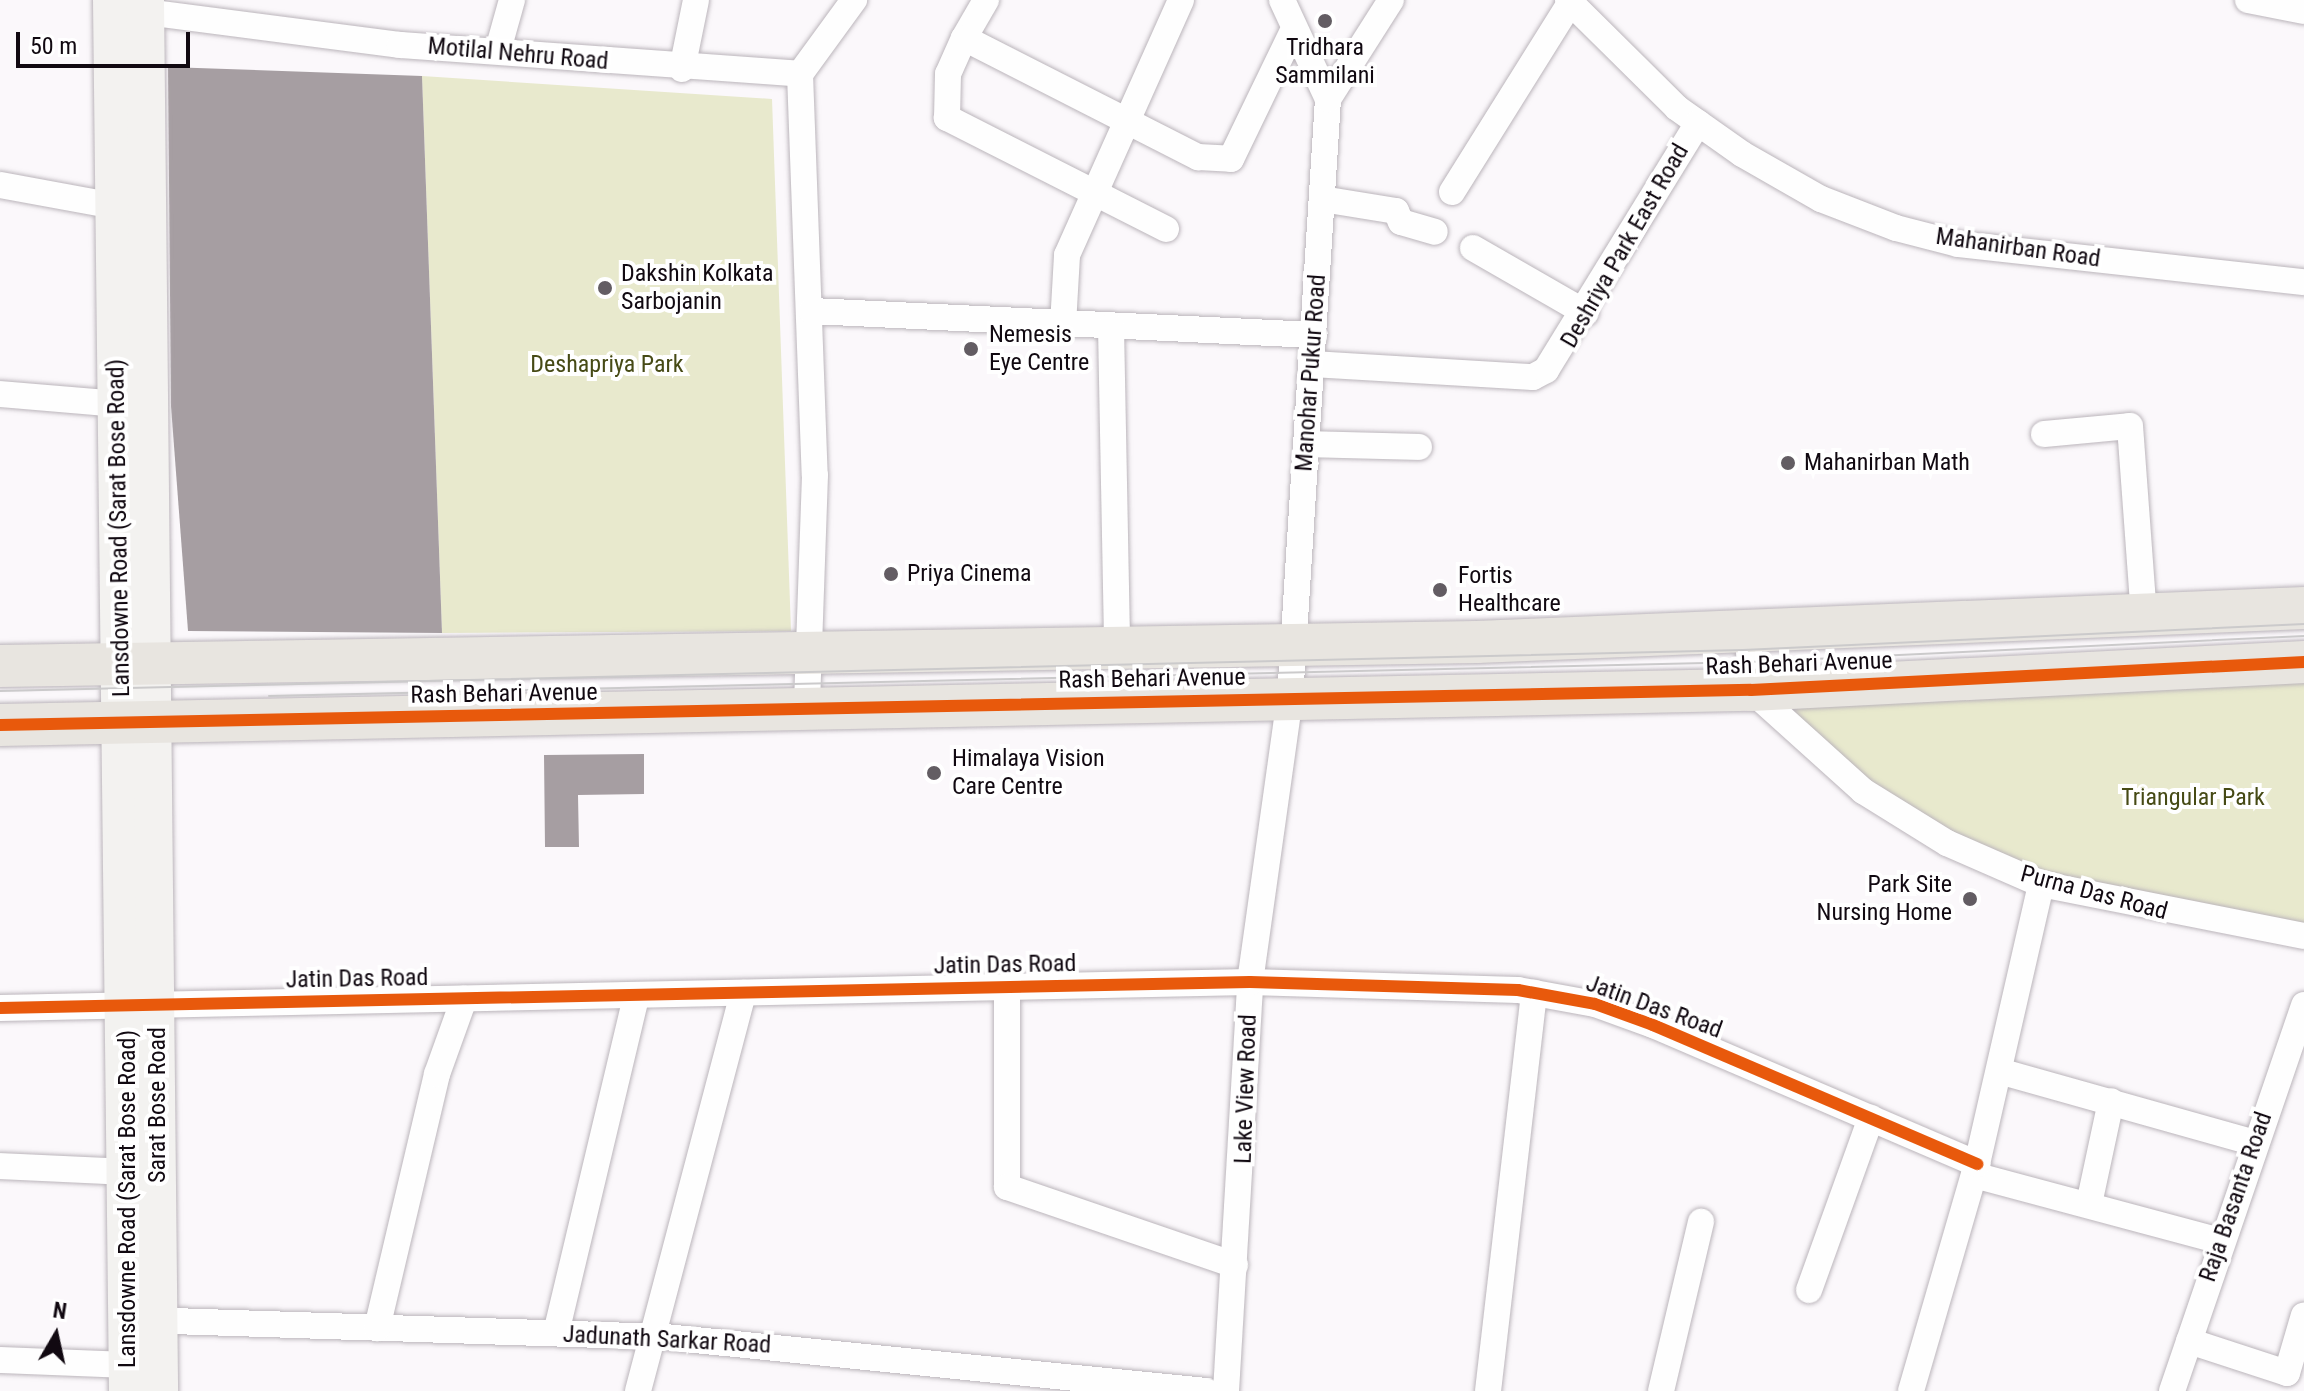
<!DOCTYPE html>
<html>
<head>
<meta charset="utf-8">
<style>
	body { margin:0 }
	#map { position:relative; width:2304px; height:1391px; overflow:hidden; background:#fbf8fb; font-family:"Roboto Condensed",sans-serif }
	div>[style] { position:absolute }
	.green>* { inset:0; background:#e8e9cd }
	.building>* { inset:0; background:#a69ea2 }
	.roads { filter:drop-shadow(0 0 2px #bbb5bb) drop-shadow(0 0 2px #bbb5bb) }
	.street>* { height:26px; margin:-13px; padding:0 13px; transform-origin:13px; border-radius:13px; background:#fefefe }
	.secondary>* { height:38px; margin:-19px; padding:0 19px; transform-origin:19px; border-radius:19px; background:#f3f2f0 }
	.primary>* { height:42px; margin:-21px; padding:0 21px; transform-origin:21px; border-radius:21px; background:#e8e5e0 }
	.tram>* { height:2px; margin:-1px; padding:0 1px; transform-origin:1px; border-radius:1px; background:#cbcacb }
	.cycleway>* { height:12px; margin:-6px; padding:0 6px; transform-origin:6px; border-radius:6px; background:#e8590c }
	.dots>* { width:22px; height:22px; translate:-50% -50%; box-sizing:border-box; border:4px solid #fff; border-radius:50% }
	span { translate:-50% -50%; white-space:nowrap; text-align:center; line-height:1.15; -webkit-text-stroke:8px #fff; paint-order:stroke }
	.poi-label { font-size:24px; color:#110911 }
	.left { translate:0 -50%; text-align:left }
	.right { translate:-100% -50%; text-align:right }
	.street-label { font-size:24px; color:#110911 }
	.park-label { font-size:24px; color:#464a15 }
	.north { position:absolute; left:16px; top:1295px; width:80px; height:80px; -webkit-text-stroke:6px #fff; paint-order:stroke; rotate:9deg; font-size:22px; font-weight:700; line-height:32px; text-align:center; color:#110911 }
	.north::after { content:''; display:block; margin:auto; width:28px; height:36px; background:#110911; clip-path:polygon(50% 0,100% 100%,50% 72%,0 100%) }
	.scale { position:absolute; left:16px; top:32px; width:174px; height:36px; box-sizing:border-box; border:4px solid #110911; border-top:0; padding-left:10px; font-size:24px; line-height:28px; white-space:nowrap; color:#110911; -webkit-text-stroke:6px #fff; paint-order:stroke }
</style>
</head>
<body>
<div id="map">
	<div class="green">
		<i style="clip-path:polygon(422px 76px,772px 99px,791px 631px,442px 633px)"></i>
		<i style="clip-path:polygon(2304px 680px,2304px 929px,2044px 877px,1954px 840px,1868px 785px,1774px 700px)"></i>
	</div>
	<div class="building">
		<i style="clip-path:polygon(168px 67px,422px 76px,442px 633px,188px 631px,171px 406px)"></i>
		<i style="clip-path:polygon(644px 754px,644px 794px,578px 795px,579px 847px,545px 847px,544px 755px)"></i>
	</div>
	<div class="roads">
		<div class="street">
			<i style="left:1282px;top:0;width:109px;rotate:65.1deg"></i>
			<i style="left:1568px;top:0;width:153px;rotate:44.7deg"></i>
			<i style="left:1677px;top:108px;width:80px;rotate:35.3deg"></i>
			<i style="left:1742px;top:154px;width:91px;rotate:29.7deg"></i>
			<i style="left:1821px;top:199px;width:80px;rotate:21.1deg"></i>
			<i style="left:1896px;top:228px;width:64px;rotate:14.5deg"></i>
			<i style="left:1958px;top:244px;width:348px;rotate:6.3deg"></i>
			<i style="left:2248px;top:0;width:57px;rotate:11.1deg"></i>
			<i style="left:131px;top:10px;width:271px;rotate:7.4deg"></i>
			<i style="left:400px;top:45px;width:401px;rotate:4.1deg"></i>
			<i style="left:800px;top:74px;width:92px;rotate:-53.9deg"></i>
			<i style="left:964px;top:38px;width:44px;rotate:-59.9deg"></i>
			<i style="left:498px;top:50px;width:52px;rotate:-74.4deg"></i>
			<i style="left:682px;top:69px;width:70px;rotate:-78.5deg"></i>
			<i style="left:800px;top:74px;width:401px;rotate:87.9deg"></i>
			<i style="left:815px;top:475px;width:234px;rotate:92deg"></i>
			<i style="left:0;top:185px;width:116px;rotate:10.4deg"></i>
			<i style="left:1452px;top:192px;width:223px;rotate:-58deg"></i>
			<i style="left:1322px;top:199px;width:75px;rotate:9.2deg"></i>
			<i style="left:1396px;top:211px;width:12px;rotate:66deg"></i>
			<i style="left:1401px;top:222px;width:35px;rotate:16deg"></i>
			<i style="left:1166px;top:229px;width:246px;rotate:-153.1deg"></i>
			<i style="left:947px;top:118px;width:44px;rotate:-88.7deg"></i>
			<i style="left:948px;top:74px;width:39px;rotate:-66deg"></i>
			<i style="left:964px;top:38px;width:263px;rotate:27deg"></i>
			<i style="left:1198px;top:157px;width:33px;rotate:3deg"></i>
			<i style="left:1231px;top:159px;width:140px;rotate:-64.2deg"></i>
			<i style="left:1473px;top:248px;width:130px;rotate:29.9deg"></i>
			<i style="left:812px;top:311px;width:503px;rotate:2.74deg"></i>
			<i style="left:1063px;top:325px;width:70px;rotate:-86.7deg"></i>
			<i style="left:1067px;top:255px;width:279px;rotate:-65.9deg"></i>
			<i style="left:1111px;top:327px;width:319px;rotate:88.9deg"></i>
			<i style="left:1312px;top:364px;width:221px;rotate:3.4deg"></i>
			<i style="left:1533px;top:377px;width:15px;rotate:-28deg"></i>
			<i style="left:1546px;top:370px;width:290px;rotate:-58.4deg"></i>
			<i style="left:0;top:394px;width:118px;rotate:4.8deg"></i>
			<i style="left:2044px;top:434px;width:86px;rotate:-5.3deg"></i>
			<i style="left:2130px;top:426px;width:192px;rotate:85.8deg"></i>
			<i style="left:1307px;top:444px;width:112px;rotate:1.5deg"></i>
			<i style="left:1748px;top:632px;width:58px;rotate:87deg"></i>
			<i style="left:1751px;top:690px;width:151px;rotate:42deg"></i>
			<i style="left:1863px;top:791px;width:99px;rotate:31.8deg"></i>
			<i style="left:1947px;top:843px;width:103px;rotate:23.6deg"></i>
			<i style="left:2041px;top:884px;width:268px;rotate:11.2deg"></i>
			<i style="left:1007px;top:988px;width:199px;rotate:90deg"></i>
			<i style="left:1007px;top:1187px;width:241px;rotate:18.9deg"></i>
			<i style="left:0;top:1008px;width:1250px;rotate:-1.19deg"></i>
			<i style="left:1250px;top:982px;width:268px;rotate:1.7deg"></i>
			<i style="left:1518px;top:990px;width:78px;rotate:10.3deg"></i>
			<i style="left:1595px;top:1004px;width:62px;rotate:19.9deg"></i>
			<i style="left:1653px;top:1025px;width:353px;rotate:23.2deg"></i>
			<i style="left:1999px;top:1071px;width:266px;rotate:15.7deg"></i>
			<i style="left:0;top:1166px;width:126px;rotate:2.7deg"></i>
			<i style="left:1974px;top:1175px;width:256px;rotate:15deg"></i>
			<i style="left:2089px;top:1204px;width:105px;rotate:-77.9deg"></i>
			<i style="left:1809px;top:1290px;width:183px;rotate:-70.2deg"></i>
			<i style="left:141px;top:1320px;width:524px;rotate:1.86deg"></i>
			<i style="left:665px;top:1337px;width:544px;rotate:5.7deg"></i>
			<i style="left:377px;top:1328px;width:261px;rotate:-76.7deg"></i>
			<i style="left:437px;top:1074px;width:80px;rotate:-70.2deg"></i>
			<i style="left:556px;top:1333px;width:346px;rotate:-76.6deg"></i>
			<i style="left:2189px;top:1341px;width:103px;rotate:18.1deg"></i>
			<i style="left:2287px;top:1373px;width:60px;rotate:-73.7deg"></i>
			<i style="left:0;top:1360px;width:128px;rotate:2.2deg"></i>
			<i style="left:638px;top:1391px;width:412px;rotate:-75.2deg"></i>
			<i style="left:1226px;top:1391px;width:410px;rotate:-86.6deg"></i>
			<i style="left:1250px;top:982px;width:287px;rotate:-82deg"></i>
			<i style="left:1290px;top:698px;width:600px;rotate:-86.37deg"></i>
			<i style="left:1328px;top:99px;width:117px;rotate:-57.5deg"></i>
			<i style="left:1488px;top:1391px;width:401px;rotate:-83.4deg"></i>
			<i style="left:1661px;top:1391px;width:174px;rotate:-76.7deg"></i>
			<i style="left:1911px;top:1391px;width:236px;rotate:-73.8deg"></i>
			<i style="left:1977px;top:1164px;width:287px;rotate:-77.1deg"></i>
			<i style="left:2172px;top:1391px;width:408px;rotate:-71.1deg"></i>
		</div>
		<div class="secondary">
			<i style="left:112px;top:0;width:1391px;rotate:89.34deg"></i>
			<i style="left:145px;top:0;width:1391px;rotate:89.42deg"></i>
		</div>
		<div class="primary">
			<i style="left:0;top:666px;width:1477px;rotate:-0.93deg"></i>
			<i style="left:1477px;top:642px;width:828px;rotate:-2.35deg"></i>
			<i style="left:0;top:725px;width:1751px;rotate:-1.15deg"></i>
			<i style="left:1751px;top:690px;width:554px;rotate:-2.9deg"></i>
		</div>
	</div>
	<div class="tram">
		<i style="left:0;top:691px;width:1743px;rotate:-1.35deg"></i>
		<i style="left:1743px;top:650px;width:562px;rotate:-2.65deg"></i>
		<i style="left:269px;top:696px;width:1481px;rotate:-1.32deg"></i>
		<i style="left:1750px;top:662px;width:555px;rotate:-2.69deg"></i>
	</div>
	<div class="cycleway">
		<i style="left:0;top:725px;width:1751px;rotate:-1.15deg"></i>
		<i style="left:1751px;top:690px;width:554px;rotate:-2.9deg"></i>
		<i style="left:0;top:1008px;width:1250px;rotate:-1.19deg"></i>
		<i style="left:1250px;top:982px;width:268px;rotate:1.7deg"></i>
		<i style="left:1518px;top:990px;width:78px;rotate:10.3deg"></i>
		<i style="left:1595px;top:1004px;width:62px;rotate:19.9deg"></i>
		<i style="left:1653px;top:1025px;width:353px;rotate:23.2deg"></i>
	</div>
	<div class="dots">
		<i style="left:1325px;top:21px;background:#635d63"></i>
		<i style="left:605px;top:288px;background:#635d63"></i>
		<i style="left:971px;top:349px;background:#635d63"></i>
		<i style="left:1788px;top:463px;background:#635d63"></i>
		<i style="left:891px;top:574px;background:#635d63"></i>
		<i style="left:1440px;top:590px;background:#635d63"></i>
		<i style="left:934px;top:773px;background:#635d63"></i>
		<i style="left:1970px;top:899px;background:#635d63"></i>
	</div>
	<div class="poi-label">
		<span style="left:1325px;top:62px">Tridhara<br>Sammilani</span>
		<span class="left" style="left:621px;top:288px">Dakshin Kolkata<br>Sarbojanin</span>
		<span class="left" style="left:989px;top:349px">Nemesis<br>Eye Centre</span>
		<span class="left" style="left:1804px;top:463px">Mahanirban Math</span>
		<span class="left" style="left:907px;top:574px">Priya Cinema</span>
		<span class="left" style="left:1458px;top:590px">Fortis<br>Healthcare</span>
		<span class="left" style="left:952px;top:773px">Himalaya Vision<br>Care Centre</span>
		<span class="right" style="left:1952px;top:899px">Park Site<br>Nursing Home</span>
	</div>
	<div class="street-label">
		<span style="left:518px;top:54px;rotate:5deg">Motilal Nehru Road</span>
		<span style="left:1625px;top:246px;rotate:-60deg">Deshriya Park East Road</span>
		<span style="left:2018px;top:248px;rotate:8deg">Mahanirban Road</span>
		<span style="left:1311px;top:373px;rotate:-86deg">Manohar Pukur Road</span>
		<span style="left:119px;top:528px;rotate:-91deg">Lansdowne Road (Sarat Bose Road)</span>
		<span style="left:1799px;top:664px;rotate:-2deg">Rash Behari Avenue</span>
		<span style="left:1152px;top:679px;rotate:-1deg">Rash Behari Avenue</span>
		<span style="left:504px;top:694px;rotate:-1deg">Rash Behari Avenue</span>
		<span style="left:2094px;top:893px;rotate:15deg">Purna Das Road</span>
		<span style="left:1005px;top:965px;rotate:-1deg">Jatin Das Road</span>
		<span style="left:357px;top:979px;rotate:-1deg">Jatin Das Road</span>
		<span style="left:1654px;top:1007px;rotate:20deg">Jatin Das Road</span>
		<span style="left:1246px;top:1089px;rotate:-88deg">Lake View Road</span>
		<span style="left:158px;top:1105px;rotate:-90deg">Sarat Bose Road</span>
		<span style="left:2236px;top:1197px;rotate:-71deg">Raja Basanta Road</span>
		<span style="left:128px;top:1199px;rotate:-90deg">Lansdowne Road (Sarat Bose Road)</span>
		<span style="left:667px;top:1340px;rotate:3deg">Jadunath Sarkar Road</span>
	</div>
	<div class="park-label">
		<span style="left:607px;top:365px">Deshapriya Park</span>
		<span style="left:2193px;top:798px">Triangular Park</span>
	</div>
	<div class="north">N</div>
	<div class="scale">50 m</div>
</div>
</body>
</html>
